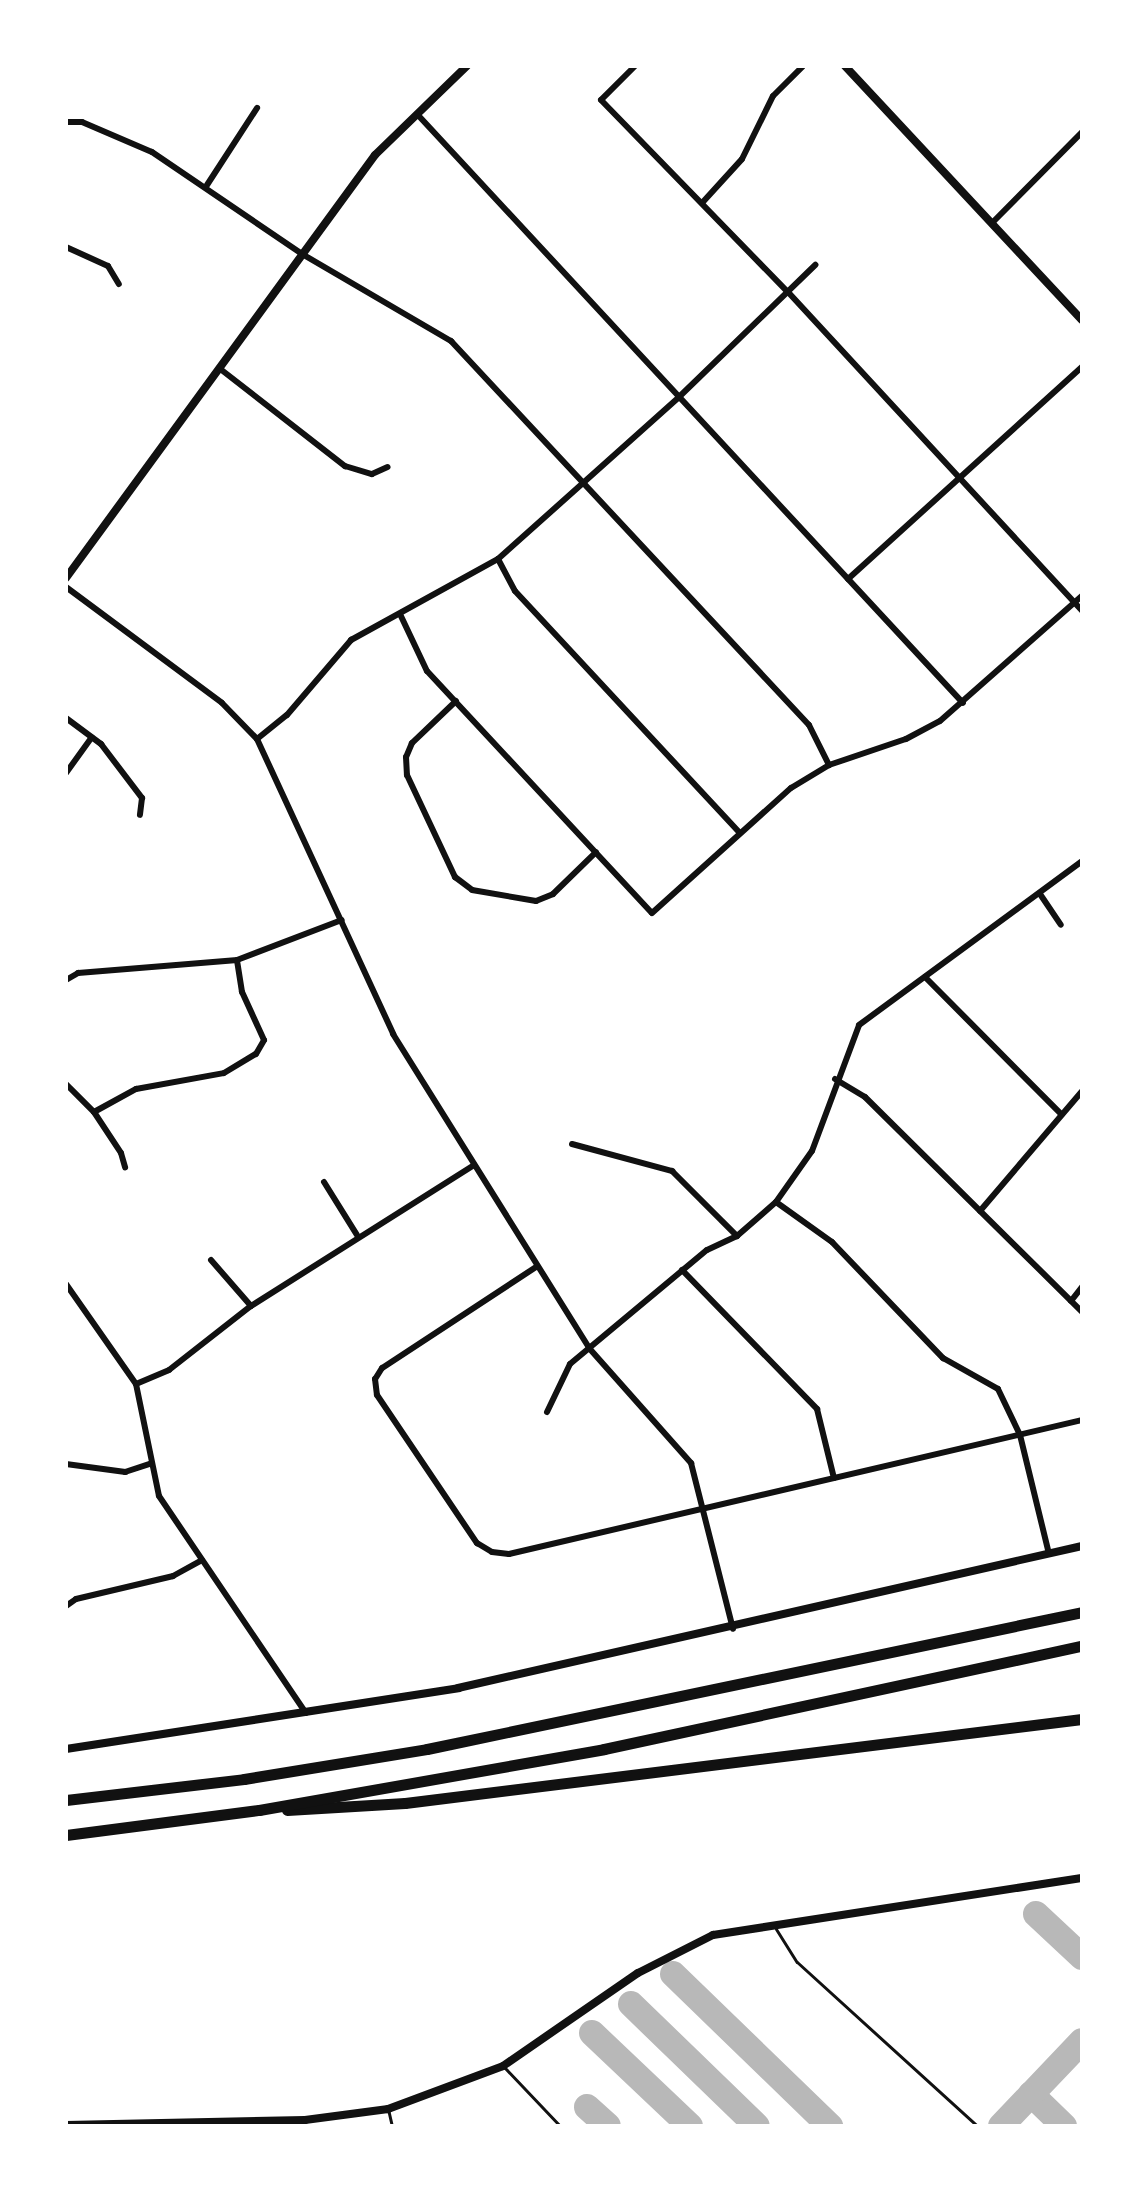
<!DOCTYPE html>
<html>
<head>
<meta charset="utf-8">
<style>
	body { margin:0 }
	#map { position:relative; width:1148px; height:2192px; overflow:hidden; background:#fff; font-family:"DejaVu Sans",sans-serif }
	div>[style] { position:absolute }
	.taxiway>* { height:26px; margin:-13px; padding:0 13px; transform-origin:13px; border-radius:13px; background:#b8b8b8 }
	.service>* { height:3px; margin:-1.5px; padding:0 1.5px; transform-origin:1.5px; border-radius:1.5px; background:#111 }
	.minor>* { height:6px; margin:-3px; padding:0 3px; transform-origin:3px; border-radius:3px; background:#111 }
	.tertiary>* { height:8px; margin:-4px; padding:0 4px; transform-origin:4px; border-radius:4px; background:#111 }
	.motorway>* { height:11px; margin:-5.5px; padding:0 5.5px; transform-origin:5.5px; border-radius:5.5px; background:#111 }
	span { translate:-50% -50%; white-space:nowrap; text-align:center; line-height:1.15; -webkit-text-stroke:6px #fff; paint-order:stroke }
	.frame { position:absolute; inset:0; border:68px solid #fff; pointer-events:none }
</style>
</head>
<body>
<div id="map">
	<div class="taxiway">
		<i style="left:1036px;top:1914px;width:63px;rotate:43.1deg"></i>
		<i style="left:673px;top:1974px;width:219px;rotate:44.1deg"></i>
		<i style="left:631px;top:2004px;width:175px;rotate:44.1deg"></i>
		<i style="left:592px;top:2033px;width:135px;rotate:43.5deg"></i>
		<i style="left:1031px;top:2094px;width:46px;rotate:44.1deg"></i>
		<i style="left:587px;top:2107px;width:28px;rotate:42deg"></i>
		<i style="left:1001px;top:2126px;width:117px;rotate:-46.4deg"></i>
	</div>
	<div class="service">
		<i style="left:776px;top:1929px;width:39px;rotate:58deg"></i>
		<i style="left:797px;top:1962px;width:244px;rotate:42.3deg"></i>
		<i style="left:505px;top:2068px;width:80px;rotate:46.5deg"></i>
		<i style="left:388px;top:2109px;width:17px;rotate:77deg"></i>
	</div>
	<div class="minor">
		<i style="left:635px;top:66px;width:48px;rotate:135deg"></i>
		<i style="left:601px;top:100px;width:268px;rotate:45.8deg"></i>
		<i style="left:788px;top:292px;width:434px;rotate:47.3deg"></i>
		<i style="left:417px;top:114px;width:803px;rotate:47.17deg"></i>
		<i style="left:66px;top:122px;width:16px"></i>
		<i style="left:82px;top:122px;width:76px;rotate:23.2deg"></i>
		<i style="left:152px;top:152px;width:181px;rotate:34.2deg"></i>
		<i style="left:302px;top:254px;width:173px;rotate:30.3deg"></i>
		<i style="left:451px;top:341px;width:525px;rotate:47.01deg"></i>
		<i style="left:809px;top:725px;width:45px;rotate:63.4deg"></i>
		<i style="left:207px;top:185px;width:92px;rotate:-57deg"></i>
		<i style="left:702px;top:203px;width:59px;rotate:-47.7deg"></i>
		<i style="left:742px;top:159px;width:70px;rotate:-63.8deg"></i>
		<i style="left:773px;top:96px;width:42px;rotate:-45deg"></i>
		<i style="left:992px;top:223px;width:128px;rotate:-45.3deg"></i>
		<i style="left:66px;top:247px;width:46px;rotate:24.3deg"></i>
		<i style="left:108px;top:266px;width:21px;rotate:59deg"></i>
		<i style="left:219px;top:368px;width:160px;rotate:37.9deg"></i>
		<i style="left:345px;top:466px;width:28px;rotate:17deg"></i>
		<i style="left:372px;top:474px;width:17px;rotate:-24deg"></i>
		<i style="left:498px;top:559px;width:36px;rotate:62deg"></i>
		<i style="left:515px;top:591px;width:329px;rotate:47.1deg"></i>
		<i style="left:848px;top:579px;width:316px;rotate:-42.2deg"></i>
		<i style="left:66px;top:587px;width:194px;rotate:36.6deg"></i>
		<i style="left:222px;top:703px;width:50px;rotate:45.8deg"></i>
		<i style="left:257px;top:739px;width:325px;rotate:65.2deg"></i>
		<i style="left:393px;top:1034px;width:370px;rotate:58deg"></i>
		<i style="left:589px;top:1348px;width:154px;rotate:48.4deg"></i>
		<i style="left:691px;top:1463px;width:171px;rotate:75.8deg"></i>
		<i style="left:400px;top:614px;width:63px;rotate:64.7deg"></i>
		<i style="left:427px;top:671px;width:330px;rotate:47.1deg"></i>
		<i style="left:652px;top:913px;width:187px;rotate:-42deg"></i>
		<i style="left:791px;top:788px;width:44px;rotate:-31.2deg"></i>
		<i style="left:829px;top:765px;width:81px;rotate:-18.7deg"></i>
		<i style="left:906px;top:739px;width:38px;rotate:-28deg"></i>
		<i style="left:940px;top:721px;width:189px;rotate:-41.4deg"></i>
		<i style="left:456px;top:701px;width:61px;rotate:136.3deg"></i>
		<i style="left:412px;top:743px;width:15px;rotate:113deg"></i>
		<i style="left:406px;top:757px;width:18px;rotate:87deg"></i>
		<i style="left:407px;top:775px;width:113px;rotate:64.8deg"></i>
		<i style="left:455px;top:877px;width:21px;rotate:37deg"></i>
		<i style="left:472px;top:890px;width:65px;rotate:9.8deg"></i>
		<i style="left:536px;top:901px;width:18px;rotate:-22deg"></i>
		<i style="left:553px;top:894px;width:60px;rotate:-44.3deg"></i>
		<i style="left:66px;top:718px;width:44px;rotate:36.6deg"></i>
		<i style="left:101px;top:744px;width:68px;rotate:52.8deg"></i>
		<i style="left:142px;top:798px;width:17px;rotate:97deg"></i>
		<i style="left:257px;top:739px;width:38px;rotate:-39deg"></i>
		<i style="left:287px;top:715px;width:99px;rotate:-49.5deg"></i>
		<i style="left:351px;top:640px;width:168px;rotate:-28.9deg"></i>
		<i style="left:498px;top:559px;width:243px;rotate:-41.8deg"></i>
		<i style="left:679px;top:397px;width:190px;rotate:-44.1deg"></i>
		<i style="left:66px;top:773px;width:44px;rotate:-54.2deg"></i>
		<i style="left:1040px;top:894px;width:37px;rotate:56deg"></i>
		<i style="left:925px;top:977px;width:194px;rotate:45.2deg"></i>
		<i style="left:66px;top:980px;width:14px;rotate:-30deg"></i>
		<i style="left:78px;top:973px;width:160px;rotate:-4.7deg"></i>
		<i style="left:237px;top:960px;width:112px;rotate:-20.9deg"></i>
		<i style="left:835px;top:1079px;width:35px;rotate:31deg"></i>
		<i style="left:865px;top:1097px;width:305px;rotate:44.7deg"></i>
		<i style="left:66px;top:1084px;width:40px;rotate:45deg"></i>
		<i style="left:94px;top:1112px;width:49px;rotate:56.6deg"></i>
		<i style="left:121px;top:1153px;width:15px;rotate:74deg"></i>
		<i style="left:94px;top:1112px;width:48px;rotate:-28.7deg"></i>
		<i style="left:136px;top:1089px;width:89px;rotate:-10.3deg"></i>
		<i style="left:224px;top:1073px;width:37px;rotate:-31deg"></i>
		<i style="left:256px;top:1054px;width:16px;rotate:-60deg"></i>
		<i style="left:264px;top:1040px;width:53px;rotate:-114.6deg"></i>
		<i style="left:242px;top:992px;width:32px;rotate:-99deg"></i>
		<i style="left:572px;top:1144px;width:104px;rotate:15.1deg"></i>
		<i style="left:672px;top:1171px;width:92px;rotate:45deg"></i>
		<i style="left:324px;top:1182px;width:62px;rotate:58.1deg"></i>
		<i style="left:776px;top:1202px;width:69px;rotate:35.5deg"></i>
		<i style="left:832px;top:1242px;width:161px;rotate:46.3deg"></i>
		<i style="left:943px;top:1358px;width:63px;rotate:29.4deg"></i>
		<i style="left:998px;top:1389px;width:51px;rotate:64.4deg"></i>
		<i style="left:1020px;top:1435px;width:122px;rotate:76.3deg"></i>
		<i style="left:980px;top:1211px;width:157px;rotate:-49.6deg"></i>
		<i style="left:211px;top:1260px;width:61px;rotate:49deg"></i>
		<i style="left:536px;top:1267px;width:184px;rotate:146.7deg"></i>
		<i style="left:382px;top:1368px;width:13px;rotate:122deg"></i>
		<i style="left:375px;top:1379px;width:16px;rotate:83deg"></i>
		<i style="left:377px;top:1395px;width:179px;rotate:56deg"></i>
		<i style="left:477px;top:1543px;width:17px;rotate:31deg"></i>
		<i style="left:492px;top:1552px;width:17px;rotate:7deg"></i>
		<i style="left:509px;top:1554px;width:588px;rotate:-13.16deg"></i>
		<i style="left:682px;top:1270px;width:194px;rotate:45.8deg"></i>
		<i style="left:817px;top:1409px;width:71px;rotate:76.2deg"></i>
		<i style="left:66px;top:1284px;width:122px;rotate:55deg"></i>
		<i style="left:136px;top:1384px;width:114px;rotate:78.4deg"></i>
		<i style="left:159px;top:1496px;width:262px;rotate:55.9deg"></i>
		<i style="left:1071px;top:1301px;width:18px;rotate:-52deg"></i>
		<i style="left:136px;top:1384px;width:36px;rotate:-23deg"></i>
		<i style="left:169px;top:1370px;width:104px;rotate:-38deg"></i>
		<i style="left:251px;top:1306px;width:264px;rotate:-32.3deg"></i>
		<i style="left:547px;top:1412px;width:53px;rotate:-64.4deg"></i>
		<i style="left:570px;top:1364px;width:178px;rotate:-39.8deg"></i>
		<i style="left:707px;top:1250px;width:33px;rotate:-25deg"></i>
		<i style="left:737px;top:1236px;width:52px;rotate:-41.1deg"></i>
		<i style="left:776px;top:1202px;width:62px;rotate:-54.8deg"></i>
		<i style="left:812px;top:1151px;width:134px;rotate:-69.5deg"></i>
		<i style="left:859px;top:1025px;width:277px;rotate:-36.3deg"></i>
		<i style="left:66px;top:1464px;width:60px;rotate:7.7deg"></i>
		<i style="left:125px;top:1472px;width:26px;rotate:-18deg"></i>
		<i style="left:66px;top:1606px;width:12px;rotate:-35deg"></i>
		<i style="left:76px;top:1599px;width:100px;rotate:-13.3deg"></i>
		<i style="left:173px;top:1576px;width:33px;rotate:-29deg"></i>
	</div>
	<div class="tertiary">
		<i style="left:845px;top:66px;width:347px;rotate:47deg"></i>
		<i style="left:66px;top:578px;width:524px;rotate:-53.85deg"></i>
		<i style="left:375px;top:155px;width:128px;rotate:-44.1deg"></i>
		<i style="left:66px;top:1749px;width:397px;rotate:-8.8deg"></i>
		<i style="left:458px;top:1688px;width:640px;rotate:-12.82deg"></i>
		<i style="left:66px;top:2125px;width:239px;rotate:-1.2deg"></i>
		<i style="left:305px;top:2120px;width:84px;rotate:-7.5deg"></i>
		<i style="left:388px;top:2109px;width:123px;rotate:-20.5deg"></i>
		<i style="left:503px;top:2066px;width:164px;rotate:-34.6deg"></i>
		<i style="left:638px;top:1973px;width:84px;rotate:-26.9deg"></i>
		<i style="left:713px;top:1935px;width:373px;rotate:-8.8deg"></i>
	</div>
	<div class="motorway">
		<i style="left:66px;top:1800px;width:179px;rotate:-6.7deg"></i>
		<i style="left:244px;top:1779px;width:185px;rotate:-9.3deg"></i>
		<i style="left:427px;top:1749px;width:669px;rotate:-11.81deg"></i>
		<i style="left:287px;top:1810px;width:118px;rotate:-3.4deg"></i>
		<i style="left:405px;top:1803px;width:682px;rotate:-7.07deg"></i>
		<i style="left:66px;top:1835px;width:195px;rotate:-7.4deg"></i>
		<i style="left:259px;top:1810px;width:350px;rotate:-10deg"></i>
		<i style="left:604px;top:1749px;width:489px;rotate:-12.2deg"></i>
	</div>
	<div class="frame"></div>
</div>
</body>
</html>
